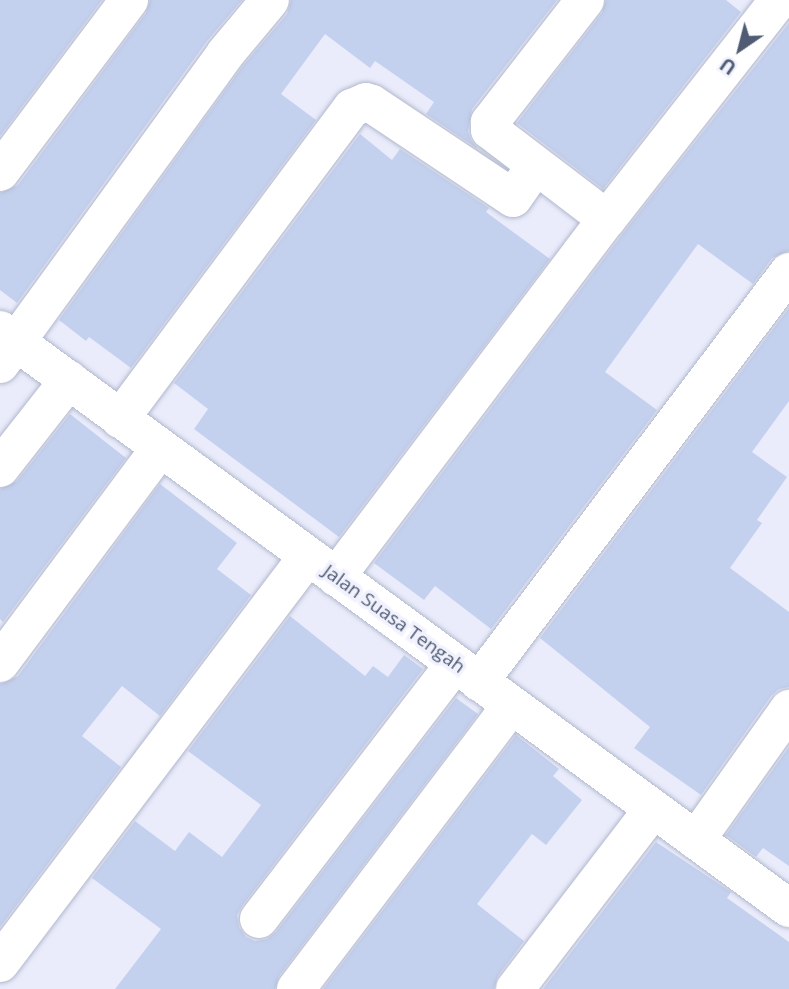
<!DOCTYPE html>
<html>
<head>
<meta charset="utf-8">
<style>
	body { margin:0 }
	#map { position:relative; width:789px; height:989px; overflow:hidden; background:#eaecfb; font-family:"Open Sans",sans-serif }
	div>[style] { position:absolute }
	.building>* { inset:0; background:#c4d1ee }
	.roads { filter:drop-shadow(0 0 2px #b1b8cd) drop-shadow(0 0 2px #b1b8cd) }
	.minor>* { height:38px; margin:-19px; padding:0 19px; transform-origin:19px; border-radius:19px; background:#fff }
	.tertiary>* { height:38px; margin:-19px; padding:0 19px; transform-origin:19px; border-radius:19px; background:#fff }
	span { translate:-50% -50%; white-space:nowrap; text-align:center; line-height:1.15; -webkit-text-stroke:7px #f1f2fe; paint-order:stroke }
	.street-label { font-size:19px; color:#4f5c74 }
	.north { position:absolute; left:705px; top:14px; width:70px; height:70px; -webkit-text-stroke:5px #f1f2fe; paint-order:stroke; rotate:215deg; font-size:19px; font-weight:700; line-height:28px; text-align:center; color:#4f5c74 }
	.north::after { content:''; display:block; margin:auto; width:24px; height:32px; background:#4f5c74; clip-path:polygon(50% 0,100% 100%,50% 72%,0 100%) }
</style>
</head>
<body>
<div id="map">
	<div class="building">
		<i style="clip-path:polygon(0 0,102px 0,0 136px)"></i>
		<i style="clip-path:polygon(150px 0,242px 0,207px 41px,17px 303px,0 290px,0 193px,18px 185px,146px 13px)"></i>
		<i style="clip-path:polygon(291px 0,557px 0,472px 109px,468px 131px,471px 140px,478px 149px,426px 114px,434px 102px,375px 61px,370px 68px,325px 34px,281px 94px,316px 120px,131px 368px,89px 337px,86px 341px,59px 320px,242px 67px,287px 14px)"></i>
		<i style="clip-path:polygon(606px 0,726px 0,741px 12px,603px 189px,517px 123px,602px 13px)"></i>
		<i style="clip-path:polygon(789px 23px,789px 251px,772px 258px,753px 284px,698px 244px,605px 372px,657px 410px,491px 629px,435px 586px,424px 600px,374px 563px,624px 232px)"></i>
		<i style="clip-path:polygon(360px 134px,392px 160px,400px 149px,489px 208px,486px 212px,550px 259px,339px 537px,194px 429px,208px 409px,174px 383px)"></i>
		<i style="clip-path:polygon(789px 308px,789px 401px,752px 452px,787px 477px,757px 520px,762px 523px,730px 568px,789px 612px,789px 687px,779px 689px,771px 696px,701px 795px,634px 748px,650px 727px,540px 638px)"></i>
		<i style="clip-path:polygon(70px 414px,126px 458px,3px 622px,0 619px,0 489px,17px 481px)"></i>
		<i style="clip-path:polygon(160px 484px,237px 543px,217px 569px,251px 595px,160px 716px,122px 686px,82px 736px,121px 767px,0 927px,0 684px,18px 676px)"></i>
		<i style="clip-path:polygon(290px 616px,365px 676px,373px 666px,388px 677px,404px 655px,423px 669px,242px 906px,237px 915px,239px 927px,246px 937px,255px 941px,267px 939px,276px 932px,456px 698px,478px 714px,279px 976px,275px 989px,115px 989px,161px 929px,92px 878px,135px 821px,175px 851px,189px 832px,222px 857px,261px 805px,188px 751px)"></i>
		<i style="clip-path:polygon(516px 735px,559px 769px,553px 776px,582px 800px,546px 845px,532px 834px,477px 904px,524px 941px,498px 976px,494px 989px,323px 989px)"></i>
		<i style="clip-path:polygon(789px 747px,789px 866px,763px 848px,756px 857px,726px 835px)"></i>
		<i style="clip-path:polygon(656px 842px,731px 892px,727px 898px,789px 942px,789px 989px,543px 989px)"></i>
	</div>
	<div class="roads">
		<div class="minor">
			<i style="left:585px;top:0;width:155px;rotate:127.9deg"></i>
			<i style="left:490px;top:122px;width:8px;rotate:90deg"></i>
			<i style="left:490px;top:130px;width:147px;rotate:37.3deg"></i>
			<i style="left:0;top:172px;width:215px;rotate:-53.1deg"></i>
			<i style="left:0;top:364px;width:383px;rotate:-54deg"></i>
			<i style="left:225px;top:54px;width:70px;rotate:-50.2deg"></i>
			<i style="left:120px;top:419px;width:388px;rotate:-53.3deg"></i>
			<i style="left:352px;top:108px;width:15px;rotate:-23deg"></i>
			<i style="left:366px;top:102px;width:6px;rotate:18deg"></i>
			<i style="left:372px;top:104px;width:169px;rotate:33.7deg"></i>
			<i style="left:513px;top:198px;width:38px;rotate:-55deg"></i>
			<i style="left:0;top:468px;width:112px;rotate:-51.9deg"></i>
			<i style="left:336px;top:577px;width:449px;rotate:-52.9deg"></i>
			<i style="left:607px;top:219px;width:278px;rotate:-51.9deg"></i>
			<i style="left:0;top:663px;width:268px;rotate:-53.3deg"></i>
			<i style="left:479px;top:682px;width:514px;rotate:-52.91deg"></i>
			<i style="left:696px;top:840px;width:161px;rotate:-54.6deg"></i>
			<i style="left:259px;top:919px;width:322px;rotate:-52.5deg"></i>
			<i style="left:0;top:963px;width:510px;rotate:-52.88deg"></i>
			<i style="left:296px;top:989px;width:355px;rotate:-52.8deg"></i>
			<i style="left:515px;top:989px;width:227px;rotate:-52.5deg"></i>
		</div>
		<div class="tertiary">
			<i style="left:0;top:330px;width:978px;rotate:36.23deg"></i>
		</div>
	</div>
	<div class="street-label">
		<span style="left:394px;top:619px;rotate:36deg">Jalan Suasa Tengah</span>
	</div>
	<div class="north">U</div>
</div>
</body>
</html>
